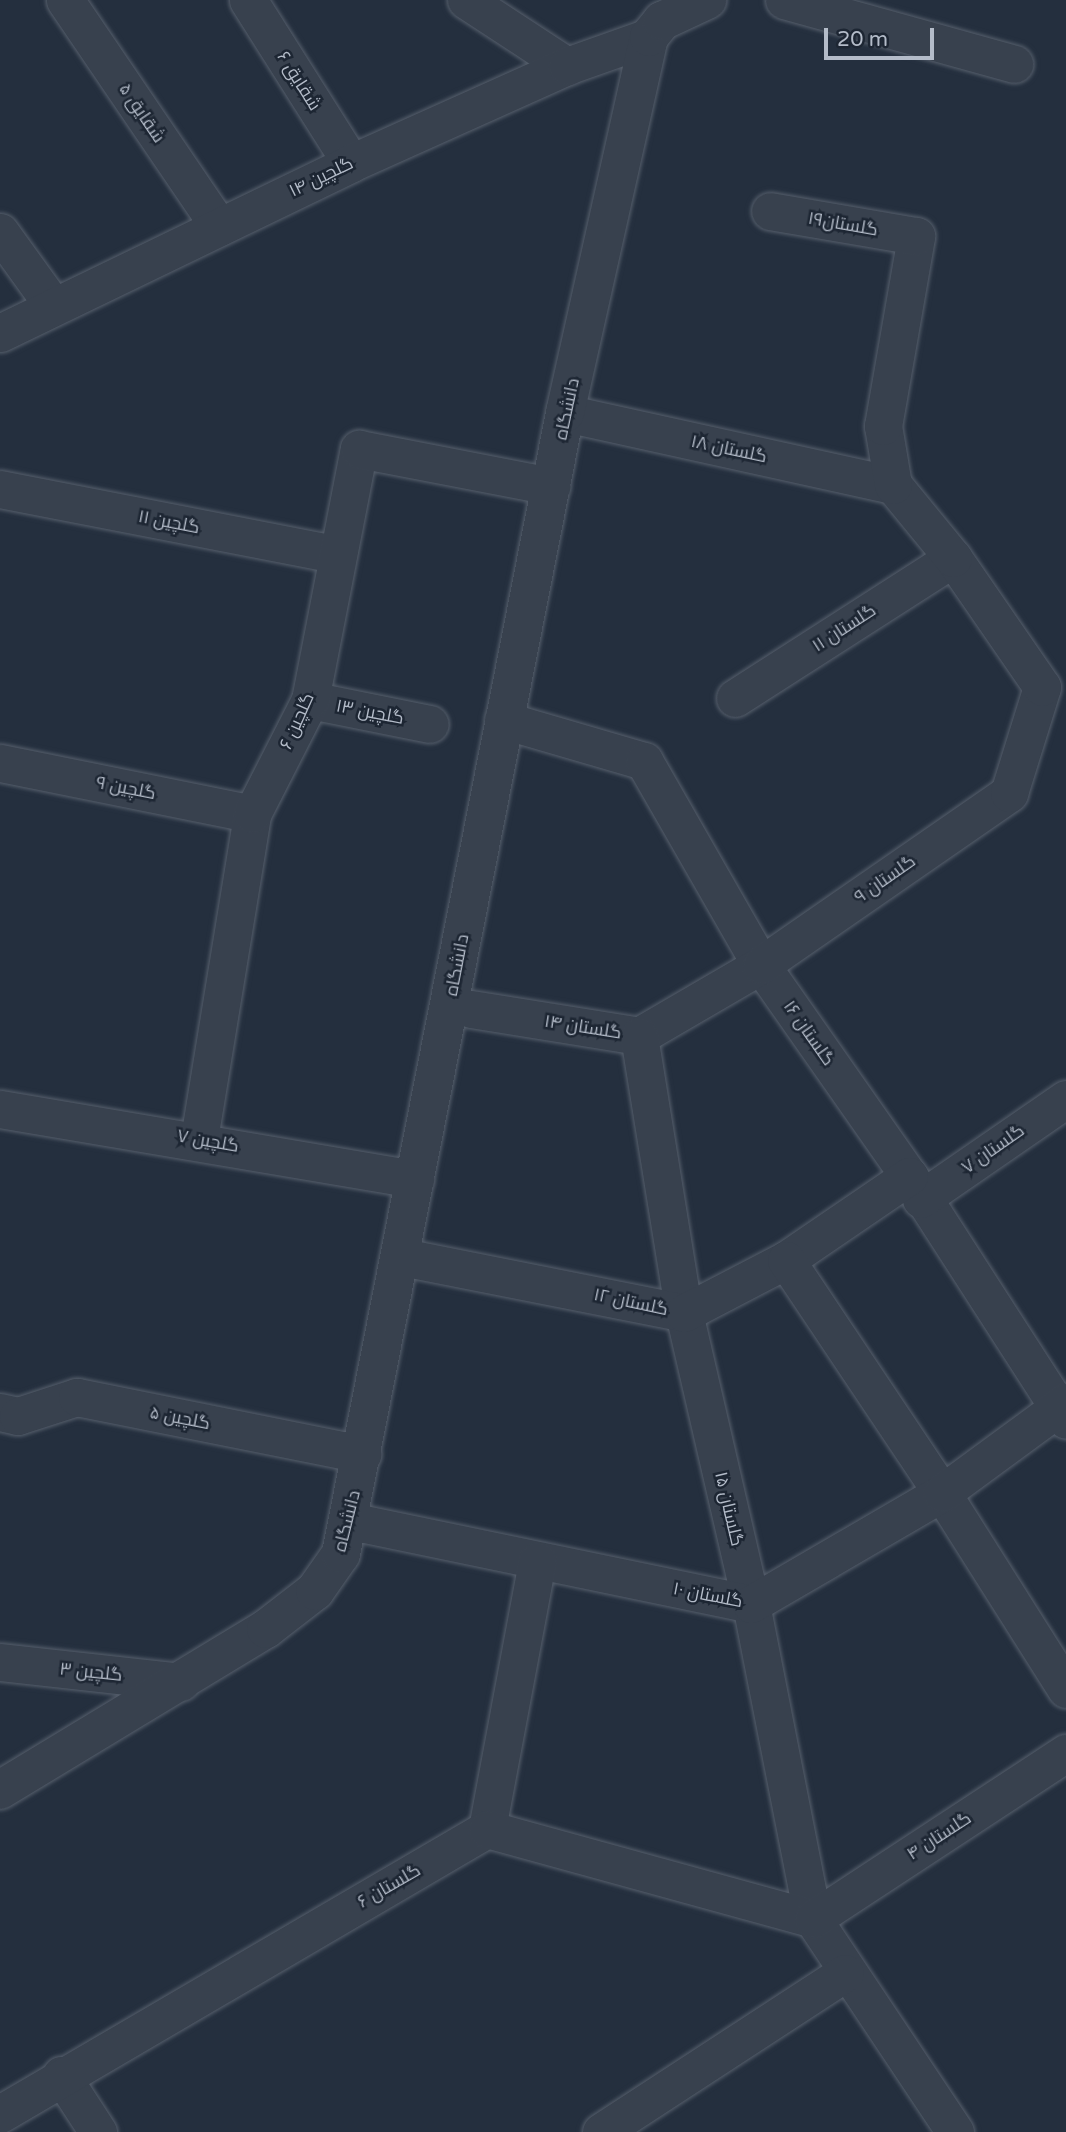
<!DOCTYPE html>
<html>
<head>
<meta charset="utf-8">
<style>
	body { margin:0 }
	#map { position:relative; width:1066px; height:2132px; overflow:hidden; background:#242f3e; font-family:"Varela Round",Cairo,sans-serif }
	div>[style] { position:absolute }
	.roads { filter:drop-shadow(0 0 2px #565f6c) drop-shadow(0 0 2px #565f6c) }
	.minor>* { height:37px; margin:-18.5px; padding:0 18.5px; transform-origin:18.5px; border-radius:18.5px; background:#38414e }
	.tertiary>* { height:38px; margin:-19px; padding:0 19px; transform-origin:19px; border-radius:19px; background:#38414e }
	span { translate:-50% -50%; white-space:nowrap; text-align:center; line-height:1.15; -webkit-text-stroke:5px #1d2633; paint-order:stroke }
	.street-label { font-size:18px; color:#b4bcc9 }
	.scale { position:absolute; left:824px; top:28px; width:110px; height:32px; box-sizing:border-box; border:4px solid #b4bcc9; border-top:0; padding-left:9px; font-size:21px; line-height:24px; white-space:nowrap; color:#b4bcc9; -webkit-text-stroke:5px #1d2633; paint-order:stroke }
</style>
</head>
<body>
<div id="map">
	<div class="roads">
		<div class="minor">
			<i style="left:65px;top:0;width:274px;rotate:55.8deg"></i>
			<i style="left:248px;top:0;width:193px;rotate:57.7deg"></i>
			<i style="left:466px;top:0;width:121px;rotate:33.2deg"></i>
			<i style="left:784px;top:0;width:239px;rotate:15.5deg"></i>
			<i style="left:0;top:232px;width:92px;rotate:54.2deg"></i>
			<i style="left:0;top:333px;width:390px;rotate:-25.8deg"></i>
			<i style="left:351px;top:163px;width:237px;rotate:-24.2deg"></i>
			<i style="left:567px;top:66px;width:87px;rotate:-19.5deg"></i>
			<i style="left:565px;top:413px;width:336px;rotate:12.4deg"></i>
			<i style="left:0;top:489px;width:344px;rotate:11deg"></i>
			<i style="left:735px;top:698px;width:259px;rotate:-32.7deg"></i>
			<i style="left:310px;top:700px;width:122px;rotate:11.3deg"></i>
			<i style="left:503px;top:720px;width:147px;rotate:16.2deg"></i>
			<i style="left:644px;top:761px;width:235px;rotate:60.2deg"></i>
			<i style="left:761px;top:965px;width:258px;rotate:55deg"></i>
			<i style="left:909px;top:1176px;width:290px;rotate:57.2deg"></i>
			<i style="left:0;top:763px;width:257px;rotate:11.4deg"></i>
			<i style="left:471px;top:1009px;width:170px;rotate:9.1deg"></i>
			<i style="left:639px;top:1036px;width:141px;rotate:-30.2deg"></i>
			<i style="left:761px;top:965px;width:302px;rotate:-34.7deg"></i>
			<i style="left:1009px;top:793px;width:111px;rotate:-72.7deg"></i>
			<i style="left:1042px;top:687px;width:157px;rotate:-124.6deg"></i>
			<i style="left:953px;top:558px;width:94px;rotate:-129.4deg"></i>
			<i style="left:893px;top:485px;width:60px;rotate:-99.6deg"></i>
			<i style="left:883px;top:426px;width:193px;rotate:-80.1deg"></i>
			<i style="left:916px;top:236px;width:148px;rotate:-170.3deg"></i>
			<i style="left:639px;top:1036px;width:281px;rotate:80.8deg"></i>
			<i style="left:684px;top:1313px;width:299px;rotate:77deg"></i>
			<i style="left:751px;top:1604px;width:321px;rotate:78.9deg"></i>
			<i style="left:813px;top:1919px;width:256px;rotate:56.3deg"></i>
			<i style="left:0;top:1109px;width:421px;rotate:9.6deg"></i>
			<i style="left:199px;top:1139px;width:329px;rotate:-80.7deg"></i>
			<i style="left:252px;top:814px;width:128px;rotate:-63deg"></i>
			<i style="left:310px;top:700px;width:256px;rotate:-79deg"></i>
			<i style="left:359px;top:449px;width:196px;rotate:10.9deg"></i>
			<i style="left:921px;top:1199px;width:176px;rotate:-34.6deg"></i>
			<i style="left:402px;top:1257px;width:288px;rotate:11.2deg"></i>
			<i style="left:684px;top:1313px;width:115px;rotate:-27.5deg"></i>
			<i style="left:786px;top:1260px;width:149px;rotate:-34.3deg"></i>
			<i style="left:786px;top:1260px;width:280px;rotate:56.2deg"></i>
			<i style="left:942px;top:1493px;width:232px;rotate:57.7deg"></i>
			<i style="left:0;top:1412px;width:18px;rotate:13deg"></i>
			<i style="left:18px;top:1416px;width:62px;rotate:-17.9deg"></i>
			<i style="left:77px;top:1397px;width:291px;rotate:11.3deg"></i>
			<i style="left:350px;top:1521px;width:409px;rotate:11.7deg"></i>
			<i style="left:751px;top:1604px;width:221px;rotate:-30.2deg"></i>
			<i style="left:942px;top:1493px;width:154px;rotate:-36.3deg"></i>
			<i style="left:0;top:1662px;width:182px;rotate:6.3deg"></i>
			<i style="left:487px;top:1829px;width:273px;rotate:-79.4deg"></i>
			<i style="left:61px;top:2075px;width:68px;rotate:57deg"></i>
			<i style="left:0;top:2114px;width:564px;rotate:-30.34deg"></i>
			<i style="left:487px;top:1829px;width:338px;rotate:15.4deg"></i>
			<i style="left:813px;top:1919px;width:303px;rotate:-33.3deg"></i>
			<i style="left:601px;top:2132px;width:291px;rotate:-33.1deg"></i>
		</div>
		<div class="tertiary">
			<i style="left:0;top:1790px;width:311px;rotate:-31.2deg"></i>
			<i style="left:266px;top:1629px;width:62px;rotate:-37.8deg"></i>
			<i style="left:315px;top:1591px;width:45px;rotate:-54.9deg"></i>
			<i style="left:341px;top:1554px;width:1163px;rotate:-78.89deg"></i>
			<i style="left:565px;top:413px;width:385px;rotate:-77.4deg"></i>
			<i style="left:649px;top:37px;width:21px;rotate:-51deg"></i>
			<i style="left:662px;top:21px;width:50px;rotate:-25deg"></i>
		</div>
	</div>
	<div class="street-label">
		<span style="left:299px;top:81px;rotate:58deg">شقایق ۶</span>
		<span style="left:142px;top:113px;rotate:56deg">شقایق ۵</span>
		<span style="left:321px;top:177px;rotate:-26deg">گلچین ۱۴</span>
		<span style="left:843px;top:224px;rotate:10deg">گلستان۱۹</span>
		<span style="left:567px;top:409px;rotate:-78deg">دانشگاه</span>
		<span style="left:729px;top:449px;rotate:12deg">گلستان ۱۸</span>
		<span style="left:169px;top:522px;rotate:11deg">گلچین ۱۱</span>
		<span style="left:844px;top:628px;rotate:-33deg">گلستان ۱۱</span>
		<span style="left:370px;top:712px;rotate:11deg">گلچین ۱۳</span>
		<span style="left:297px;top:721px;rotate:-66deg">گلچین ۶</span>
		<span style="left:126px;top:788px;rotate:11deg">گلچین ۹</span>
		<span style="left:885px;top:879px;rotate:-35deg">گلستان ۹</span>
		<span style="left:457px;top:965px;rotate:-79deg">دانشگاه</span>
		<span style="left:583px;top:1027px;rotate:9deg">گلستان ۱۴</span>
		<span style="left:809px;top:1033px;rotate:55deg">گلستان ۱۶</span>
		<span style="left:208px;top:1141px;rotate:10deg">گلچین ۷</span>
		<span style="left:993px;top:1149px;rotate:-35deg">گلستان ۷</span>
		<span style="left:631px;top:1302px;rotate:12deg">گلستان ۱۲</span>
		<span style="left:180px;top:1418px;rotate:11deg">گلچین ۵</span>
		<span style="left:729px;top:1509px;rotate:77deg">گلستان ۱۵</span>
		<span style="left:347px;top:1521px;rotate:-76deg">دانشگاه</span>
		<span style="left:708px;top:1595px;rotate:11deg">گلستان ۱۰</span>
		<span style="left:91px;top:1672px;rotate:6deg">گلچین ۳</span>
		<span style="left:939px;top:1836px;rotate:-33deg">گلستان ۴</span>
		<span style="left:389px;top:1886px;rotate:-30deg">گلستان ۶</span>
	</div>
	<div class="scale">20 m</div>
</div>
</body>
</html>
